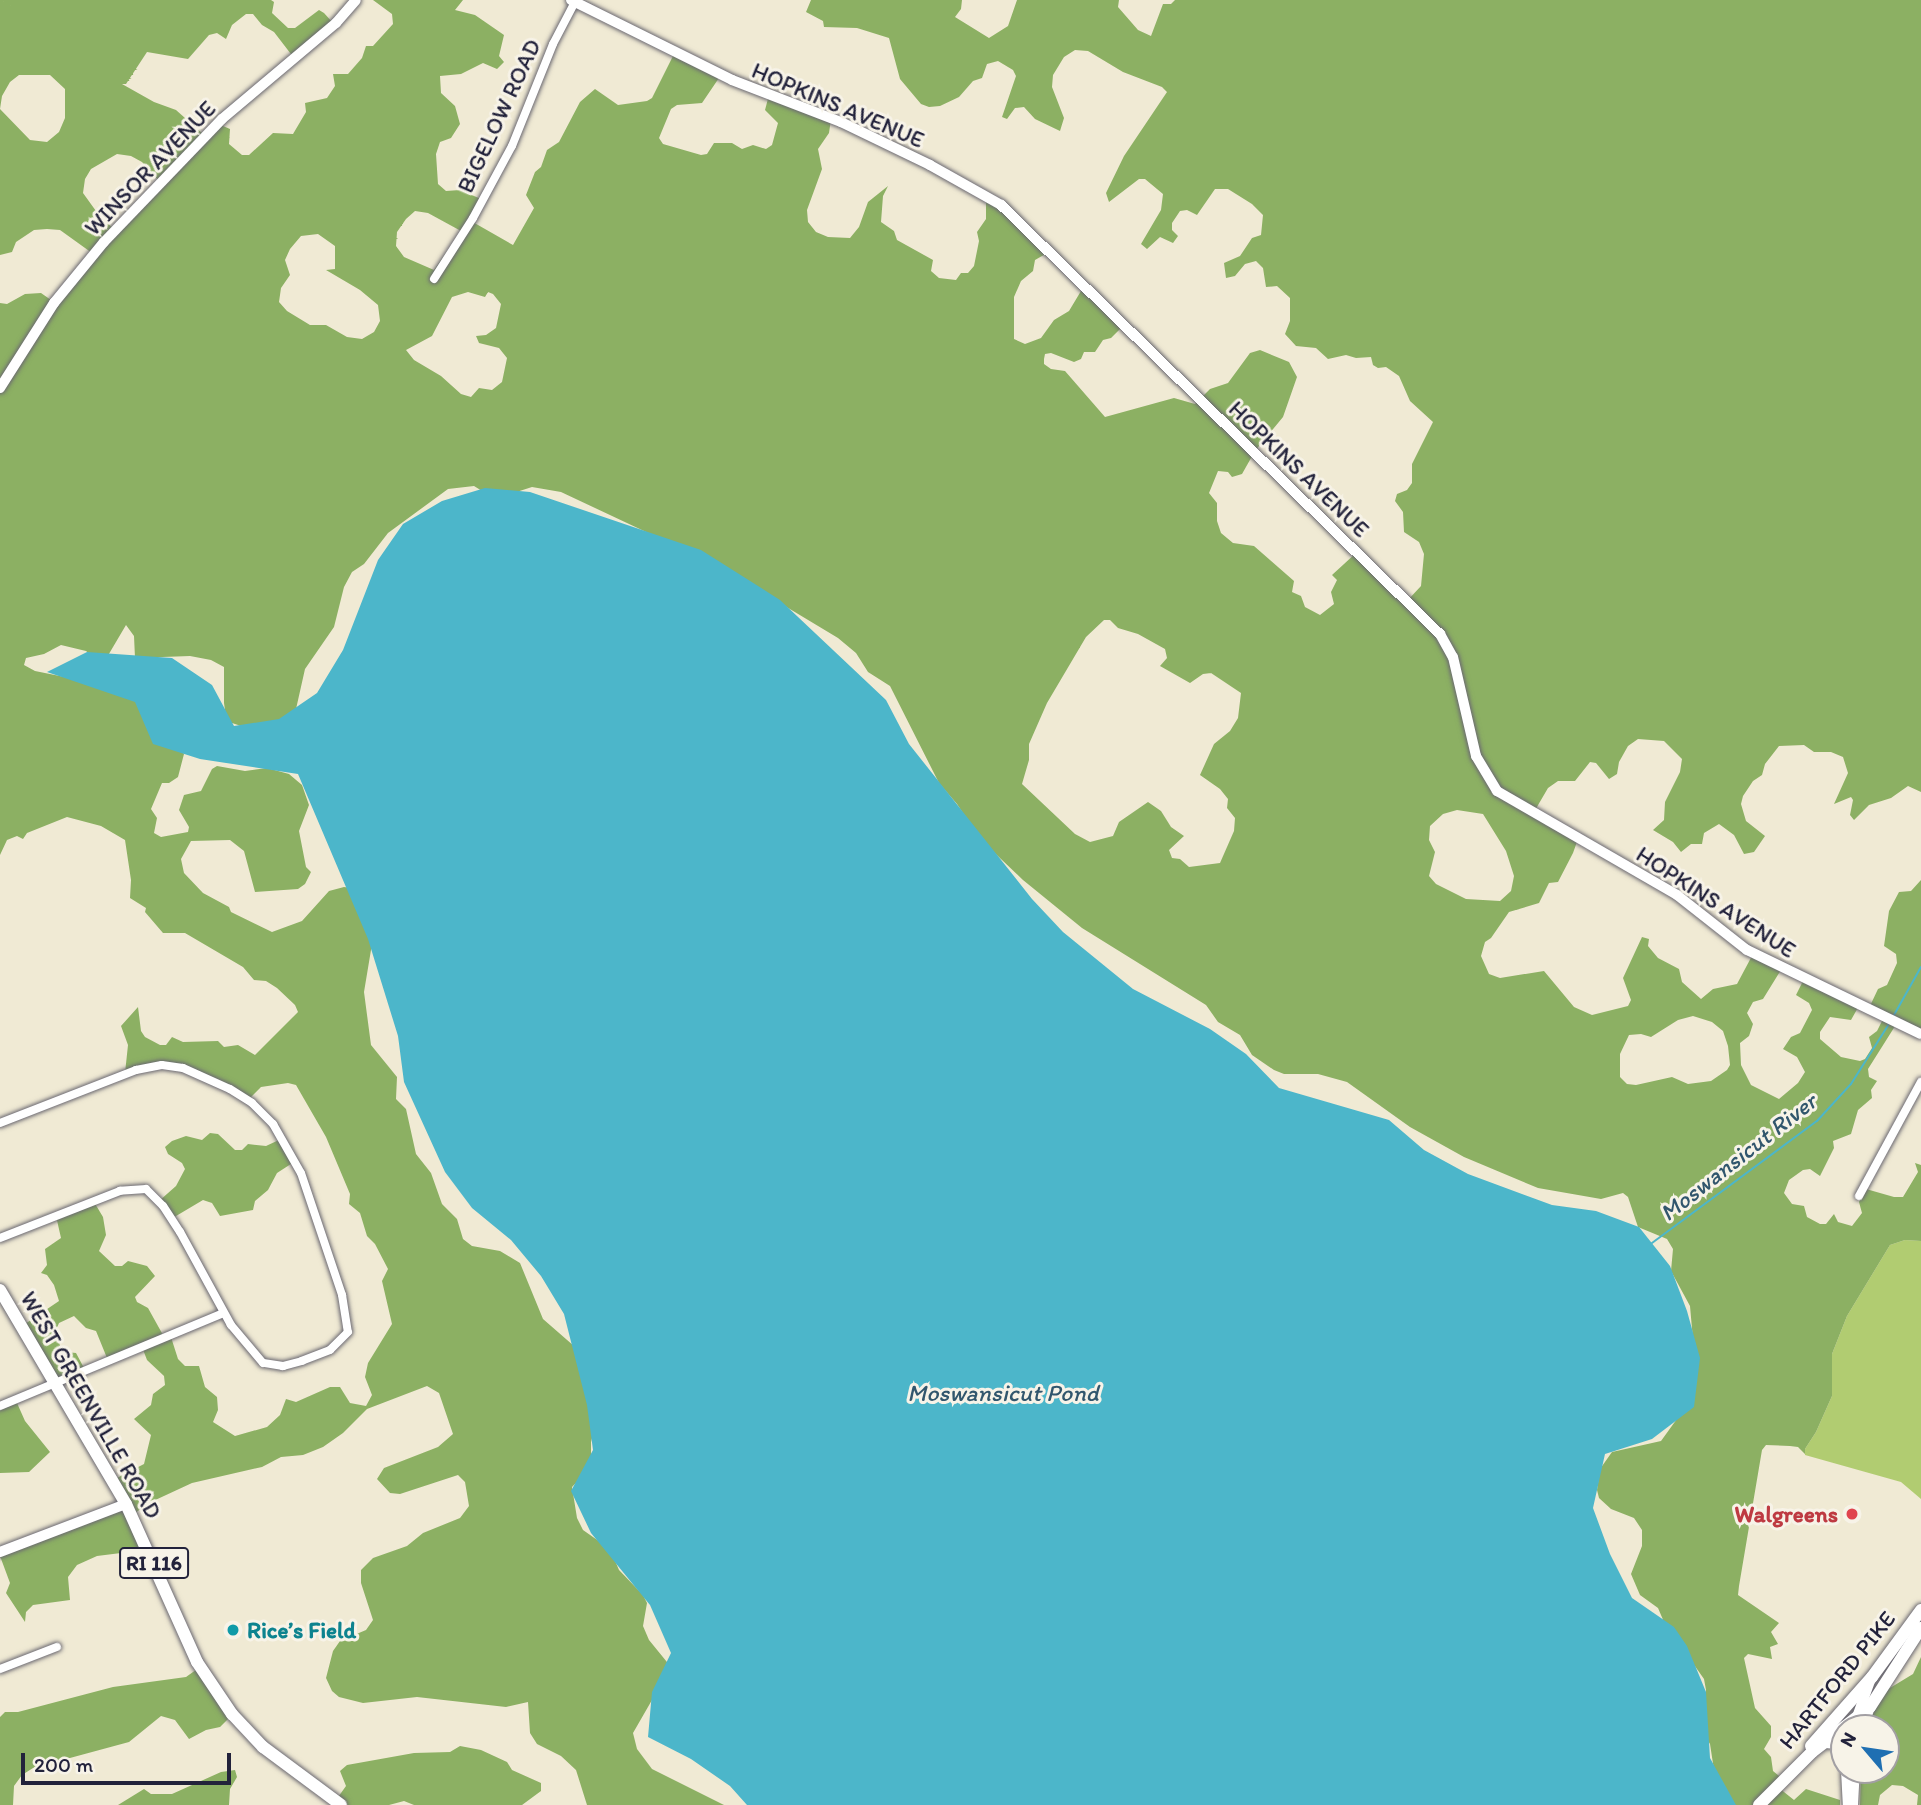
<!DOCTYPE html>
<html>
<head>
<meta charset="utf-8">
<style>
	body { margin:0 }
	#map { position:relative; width:1921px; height:1805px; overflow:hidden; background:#f0ead4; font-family:Itim,sans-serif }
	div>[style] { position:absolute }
	.green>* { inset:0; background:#b1cc71 }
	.forest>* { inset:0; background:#8cb063 }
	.water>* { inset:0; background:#4cb6ca }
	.stream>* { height:2px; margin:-1px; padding:0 1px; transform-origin:1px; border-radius:1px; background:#4cb6ca }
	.roads { filter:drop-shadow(0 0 2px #6a6871) drop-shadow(0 0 2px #6a6871) }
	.minor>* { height:8px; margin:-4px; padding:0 4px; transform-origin:4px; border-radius:4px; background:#fff }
	.tertiary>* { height:10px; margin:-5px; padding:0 5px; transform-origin:5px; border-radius:5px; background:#fff }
	.secondary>* { height:10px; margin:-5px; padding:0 5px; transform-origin:5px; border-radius:5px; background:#fff }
	.primary>* { height:12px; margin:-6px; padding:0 6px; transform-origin:6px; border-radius:6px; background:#fff }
	.trunk>* { height:12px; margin:-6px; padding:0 6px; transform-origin:6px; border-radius:6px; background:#fff }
	.dots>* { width:19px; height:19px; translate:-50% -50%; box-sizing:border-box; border:4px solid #f7f3e8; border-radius:50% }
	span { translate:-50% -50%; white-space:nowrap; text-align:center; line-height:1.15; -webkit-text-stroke:6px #f7f3e8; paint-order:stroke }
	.shield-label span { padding:2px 5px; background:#f7f3e8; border:2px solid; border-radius:5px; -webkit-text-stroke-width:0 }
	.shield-label { font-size:21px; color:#22223b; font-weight:700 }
	.street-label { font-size:23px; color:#22223b }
	.health-label { font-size:23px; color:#be3a42; font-weight:700 }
	.right { translate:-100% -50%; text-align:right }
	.culture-label { font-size:23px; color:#0d838f; font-weight:700 }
	.left { translate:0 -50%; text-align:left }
	.water-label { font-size:24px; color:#31566d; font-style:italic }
	.north { position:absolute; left:1830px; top:1714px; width:70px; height:70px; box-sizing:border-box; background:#f7f3e8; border:2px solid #a29fa3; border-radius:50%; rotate:299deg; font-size:19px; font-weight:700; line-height:28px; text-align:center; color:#22223b }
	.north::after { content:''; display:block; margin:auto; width:24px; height:32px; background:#1f6fb2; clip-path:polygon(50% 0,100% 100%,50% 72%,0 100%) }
	.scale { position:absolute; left:21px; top:1753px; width:210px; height:32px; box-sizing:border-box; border:4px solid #22223b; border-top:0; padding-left:9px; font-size:21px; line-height:24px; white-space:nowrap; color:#22223b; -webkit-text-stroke:5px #f7f3e8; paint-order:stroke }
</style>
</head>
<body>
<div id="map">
	<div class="green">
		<i style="clip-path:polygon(1905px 1240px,1921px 1241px,1921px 1499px,1901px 1482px,1805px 1455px,1805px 1449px,1816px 1432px,1832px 1396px,1832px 1354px,1847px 1316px,1890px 1245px)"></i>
	</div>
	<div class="forest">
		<i style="clip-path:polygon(evenodd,0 0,271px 0,274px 2px,272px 13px,288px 28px,295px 28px,319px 10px,324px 13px,333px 23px,294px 58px,274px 32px,262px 25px,253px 14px,246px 14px,232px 25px,226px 39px,217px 33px,209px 35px,188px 59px,147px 52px,126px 84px,122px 84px,154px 102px,176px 110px,203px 134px,216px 123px,230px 129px,229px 144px,242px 155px,249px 155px,273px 133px,293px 134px,306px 112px,305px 103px,327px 98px,335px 86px,333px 74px,348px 74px,362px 58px,366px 46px,373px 46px,393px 24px,392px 14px,373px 0,463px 0,455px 10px,475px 15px,504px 35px,499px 56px,504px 62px,497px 69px,483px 63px,461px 74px,440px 76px,441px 93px,455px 106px,460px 124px,451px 138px,440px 142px,436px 154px,438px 184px,446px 191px,460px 190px,481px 199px,471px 221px,513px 245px,534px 208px,526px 195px,535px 172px,541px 167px,547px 150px,559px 142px,580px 102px,595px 89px,618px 105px,647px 101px,652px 98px,675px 52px,721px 75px,702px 103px,677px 105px,671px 109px,659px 138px,663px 144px,701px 155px,707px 154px,714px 143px,732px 143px,742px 149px,753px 145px,766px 149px,772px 145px,778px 123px,765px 110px,769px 95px,831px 119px,829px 133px,818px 149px,822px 169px,807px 210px,808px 222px,816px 232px,828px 237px,850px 238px,859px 227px,868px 202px,888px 186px,883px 196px,881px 222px,894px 231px,897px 240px,933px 260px,931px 271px,939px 278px,956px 280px,961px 273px,968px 273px,974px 266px,979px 241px,977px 232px,986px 219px,986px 196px,1049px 252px,1035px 260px,1033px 271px,1021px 281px,1014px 297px,1014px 339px,1025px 344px,1041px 338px,1054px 320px,1069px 311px,1084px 286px,1124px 325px,1111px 338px,1103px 340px,1095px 352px,1084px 352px,1081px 359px,1074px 362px,1051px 353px,1045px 354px,1044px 359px,1044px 364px,1051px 369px,1065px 371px,1105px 417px,1174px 398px,1195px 404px,1210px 389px,1228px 383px,1250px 353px,1260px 350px,1289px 362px,1297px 377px,1283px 417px,1255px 451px,1242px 474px,1232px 477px,1228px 472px,1218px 471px,1209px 493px,1217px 503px,1217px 521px,1221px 533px,1233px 543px,1254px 546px,1294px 581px,1292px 592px,1301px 596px,1305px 607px,1320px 615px,1334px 604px,1331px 592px,1337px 580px,1332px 575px,1356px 553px,1407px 601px,1421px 586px,1424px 554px,1419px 542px,1404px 532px,1403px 512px,1395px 501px,1397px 494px,1407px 490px,1412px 483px,1412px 464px,1433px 422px,1410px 401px,1399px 376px,1386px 367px,1378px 368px,1373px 365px,1371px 357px,1356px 358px,1346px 355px,1328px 359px,1316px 348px,1296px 346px,1285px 334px,1290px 321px,1290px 298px,1277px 286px,1266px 287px,1263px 268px,1256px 261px,1245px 264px,1235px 276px,1226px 278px,1224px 263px,1240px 256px,1252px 238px,1261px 235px,1263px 215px,1252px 204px,1228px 189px,1215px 189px,1197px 215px,1187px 210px,1180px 211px,1172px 223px,1172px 230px,1178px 236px,1173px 243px,1160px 237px,1147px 249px,1141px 244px,1161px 210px,1163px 194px,1145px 179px,1139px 179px,1109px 202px,1106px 193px,1124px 156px,1167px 92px,1162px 87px,1123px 72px,1088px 51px,1075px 50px,1064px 57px,1053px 75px,1052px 87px,1064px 118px,1060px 131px,1035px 119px,1024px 107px,1015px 108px,1007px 119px,1002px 117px,1016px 76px,1013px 70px,998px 61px,987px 64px,982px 78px,973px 81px,959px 97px,940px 106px,929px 107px,921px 104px,900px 79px,889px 38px,857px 28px,824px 27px,823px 21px,806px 12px,811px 0,962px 0,961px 9px,955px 17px,989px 38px,1008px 26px,1017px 0,1119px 0,1118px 7px,1138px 30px,1151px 36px,1163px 4px,1171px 4px,1175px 0,1921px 0,1921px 792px,1908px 786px,1891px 798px,1869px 805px,1854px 820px,1850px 815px,1853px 800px,1851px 797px,1834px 804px,1848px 773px,1843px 757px,1831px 752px,1814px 752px,1804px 745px,1779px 746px,1765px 764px,1762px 775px,1753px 781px,1743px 796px,1741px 804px,1746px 821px,1765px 836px,1754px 852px,1744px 854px,1734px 835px,1719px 824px,1704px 833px,1702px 844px,1691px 844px,1681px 852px,1673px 842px,1653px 830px,1664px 820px,1665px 802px,1680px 772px,1682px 759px,1664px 741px,1638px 739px,1628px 746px,1619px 762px,1617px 774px,1609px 779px,1596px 763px,1590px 762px,1575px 781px,1558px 781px,1548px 788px,1534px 812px,1578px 839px,1573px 853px,1558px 882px,1549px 883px,1539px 903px,1509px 912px,1491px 938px,1485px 942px,1481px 956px,1489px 974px,1500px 978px,1544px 971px,1574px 1007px,1592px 1015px,1628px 1006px,1631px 1000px,1623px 978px,1642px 937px,1649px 939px,1648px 946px,1658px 958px,1679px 969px,1682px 982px,1701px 999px,1713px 989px,1737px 984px,1753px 954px,1781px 970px,1763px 999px,1753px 1002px,1747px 1013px,1753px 1024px,1749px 1036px,1740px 1043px,1741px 1065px,1751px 1085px,1779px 1099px,1798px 1083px,1805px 1072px,1797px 1057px,1783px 1049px,1791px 1037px,1800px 1033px,1812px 1010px,1809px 1003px,1796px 995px,1804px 979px,1860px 1004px,1851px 1020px,1830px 1017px,1820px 1032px,1820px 1039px,1841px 1057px,1860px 1061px,1865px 1059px,1872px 1048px,1869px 1037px,1877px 1031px,1884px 1017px,1869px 1008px,1878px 989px,1887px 985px,1897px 963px,1896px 954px,1884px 946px,1889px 911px,1899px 892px,1911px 891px,1921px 880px,1921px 1034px,1897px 1023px,1868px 1069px,1869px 1077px,1877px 1081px,1871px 1090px,1872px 1098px,1858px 1110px,1851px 1134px,1833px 1141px,1834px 1148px,1820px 1176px,1810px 1169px,1803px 1170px,1789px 1180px,1784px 1193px,1792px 1204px,1804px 1206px,1807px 1217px,1820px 1224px,1826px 1224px,1834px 1214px,1838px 1222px,1852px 1226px,1862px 1213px,1859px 1202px,1863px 1191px,1866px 1189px,1894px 1197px,1903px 1197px,1918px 1172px,1915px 1163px,1921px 1165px,1921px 1241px,1905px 1240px,1890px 1245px,1847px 1316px,1832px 1354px,1832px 1396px,1816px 1432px,1805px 1449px,1805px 1454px,1798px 1447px,1790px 1446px,1766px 1445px,1762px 1450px,1739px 1586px,1738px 1595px,1779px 1623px,1771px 1632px,1778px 1644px,1770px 1647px,1772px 1659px,1748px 1654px,1744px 1658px,1755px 1708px,1771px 1726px,1771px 1737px,1764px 1749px,1771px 1757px,1773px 1771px,1784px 1780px,1779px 1788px,1794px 1800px,1806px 1789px,1840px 1800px,1840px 1805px,1733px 1805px,1716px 1783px,1710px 1744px,1702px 1731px,1706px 1690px,1704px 1679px,1664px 1622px,1658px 1608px,1640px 1595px,1631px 1574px,1642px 1546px,1642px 1530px,1634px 1518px,1611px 1509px,1599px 1498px,1597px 1490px,1600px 1469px,1612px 1452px,1661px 1441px,1687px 1405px,1693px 1340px,1690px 1306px,1671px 1271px,1673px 1249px,1667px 1239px,1638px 1227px,1628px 1197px,1623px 1193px,1601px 1199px,1538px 1188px,1464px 1157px,1410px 1127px,1347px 1082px,1318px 1074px,1284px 1074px,1274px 1070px,1252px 1055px,1240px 1035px,1218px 1022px,1206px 1005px,1082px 928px,1023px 880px,980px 839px,957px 804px,939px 783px,890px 686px,868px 672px,856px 653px,838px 638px,745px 582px,644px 531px,561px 492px,532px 487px,495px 499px,474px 486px,448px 489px,388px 533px,364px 564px,352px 572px,344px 587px,334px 627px,305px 669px,294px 718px,241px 726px,232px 723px,226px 717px,224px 703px,224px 667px,211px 660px,190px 656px,135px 658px,134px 636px,126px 625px,103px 664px,86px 651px,61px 645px,44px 654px,26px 658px,24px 665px,35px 671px,119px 688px,166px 727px,184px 754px,178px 777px,169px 783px,162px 783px,151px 809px,157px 818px,154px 833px,161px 837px,188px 832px,189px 827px,179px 810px,184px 795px,201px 791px,212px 769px,217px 766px,245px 771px,267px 768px,289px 774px,302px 785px,309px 805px,299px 831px,306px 867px,311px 872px,305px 884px,298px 889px,255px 892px,244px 851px,230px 840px,191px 841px,181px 859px,184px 873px,203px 893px,229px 907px,231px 912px,272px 932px,302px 921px,329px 891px,344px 887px,351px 888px,374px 932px,364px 992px,371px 1045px,397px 1077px,396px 1099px,406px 1109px,416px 1154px,431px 1173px,442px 1204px,457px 1219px,463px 1239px,472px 1246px,500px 1251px,520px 1263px,543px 1319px,582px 1353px,600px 1407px,591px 1442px,591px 1467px,572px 1487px,577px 1518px,583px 1530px,610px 1549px,619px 1570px,643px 1595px,647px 1603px,643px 1626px,649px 1640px,671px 1667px,633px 1733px,637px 1749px,652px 1769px,724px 1805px,587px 1805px,576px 1770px,561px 1756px,537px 1744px,530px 1733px,528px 1702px,506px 1707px,417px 1697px,363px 1703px,339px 1697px,332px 1691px,326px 1678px,333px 1651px,340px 1641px,366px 1630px,373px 1620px,361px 1583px,361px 1570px,373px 1558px,407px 1546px,423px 1533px,460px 1518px,469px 1506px,465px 1482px,458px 1475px,400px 1494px,390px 1493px,377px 1479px,384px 1468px,438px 1447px,453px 1434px,439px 1393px,427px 1386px,367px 1409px,343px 1433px,323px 1447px,303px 1455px,281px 1457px,262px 1467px,192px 1483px,151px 1502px,132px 1515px,145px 1544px,129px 1552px,97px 1556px,77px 1565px,68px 1577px,70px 1600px,33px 1605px,26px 1612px,25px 1622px,6px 1593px,10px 1583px,0 1556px,124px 1505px,113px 1480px,144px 1464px,151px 1435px,134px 1419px,151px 1405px,153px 1394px,165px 1385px,164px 1376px,147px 1360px,142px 1347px,107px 1358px,96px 1331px,86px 1328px,74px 1316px,59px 1323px,56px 1330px,60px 1346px,66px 1352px,76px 1353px,84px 1368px,60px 1381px,22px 1326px,59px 1301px,54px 1285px,47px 1275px,41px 1273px,47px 1265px,45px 1249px,61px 1238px,56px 1216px,94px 1202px,103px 1217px,106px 1235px,99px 1251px,115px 1266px,122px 1266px,128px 1261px,147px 1266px,155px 1276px,135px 1297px,137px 1302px,148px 1308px,163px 1335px,170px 1334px,178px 1359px,185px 1366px,199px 1366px,205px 1387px,217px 1397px,218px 1410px,213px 1422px,235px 1436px,267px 1427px,280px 1415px,286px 1399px,296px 1402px,330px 1387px,340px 1387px,350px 1403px,366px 1406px,372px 1395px,365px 1377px,368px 1363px,392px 1324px,382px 1281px,388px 1269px,375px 1244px,367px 1236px,360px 1213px,349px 1204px,350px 1194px,326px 1137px,296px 1085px,288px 1083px,261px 1087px,249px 1099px,164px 1064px,125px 1073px,128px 1045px,121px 1026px,138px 1007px,141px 1031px,145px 1037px,160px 1045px,166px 1045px,172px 1037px,183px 1042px,218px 1041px,224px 1047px,238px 1045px,255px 1055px,298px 1012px,295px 1005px,277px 988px,266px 981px,254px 980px,243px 967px,185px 933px,163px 933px,145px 912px,146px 908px,130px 898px,131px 880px,125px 840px,101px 826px,67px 817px,27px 833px,23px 839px,17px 836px,7px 840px,0 855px,0 303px,7px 304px,25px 294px,41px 293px,51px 300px,92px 253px,60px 230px,47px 229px,34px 230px,16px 242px,12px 252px,0 255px,0 0,19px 75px,50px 75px,65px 89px,65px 118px,59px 132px,47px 142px,30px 140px,0 109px,2px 96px,10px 82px,19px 75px,0 0,117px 154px,131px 156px,142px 162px,159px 181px,113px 228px,101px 218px,83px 193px,85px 179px,91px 169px,117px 154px,0 0,415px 211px,428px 213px,461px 231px,434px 270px,404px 257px,396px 246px,397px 232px,406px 219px,415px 211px,0 0,318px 234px,335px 246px,335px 269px,326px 270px,360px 290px,378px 305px,380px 321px,374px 332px,362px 339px,347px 337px,326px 325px,310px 325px,287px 311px,279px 302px,281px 288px,290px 275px,285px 260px,290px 249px,301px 236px,318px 234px,0 0,468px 292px,485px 297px,488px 292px,493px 294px,501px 304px,496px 328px,486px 335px,476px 336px,479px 343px,499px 348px,507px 358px,502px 382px,492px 390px,479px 388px,471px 397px,461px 394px,441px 376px,414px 360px,406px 350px,432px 336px,452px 297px,468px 292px,0 0,1104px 620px,1110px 620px,1118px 628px,1138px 634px,1165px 649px,1167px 658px,1160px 666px,1190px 683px,1203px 674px,1211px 673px,1241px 693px,1238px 718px,1230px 731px,1214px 744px,1200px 775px,1220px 789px,1228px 799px,1227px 808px,1235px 818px,1234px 831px,1220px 863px,1189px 867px,1180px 859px,1172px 858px,1169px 850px,1184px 836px,1171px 827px,1161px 811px,1148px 802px,1119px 822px,1113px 836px,1090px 842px,1075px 834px,1022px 784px,1029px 760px,1029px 744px,1047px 703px,1086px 637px,1104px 620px,0 0,1457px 810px,1483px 814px,1506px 851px,1514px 876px,1511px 891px,1500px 901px,1466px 899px,1436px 884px,1429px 876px,1435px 852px,1429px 840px,1430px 826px,1443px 814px,1457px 810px,0 0,1693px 1016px,1712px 1022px,1723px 1031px,1728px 1046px,1730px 1065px,1727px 1070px,1711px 1081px,1688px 1084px,1672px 1077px,1636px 1085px,1627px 1084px,1620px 1077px,1620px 1054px,1629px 1035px,1641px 1034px,1651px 1037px,1678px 1020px,1693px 1016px)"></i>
		<i style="clip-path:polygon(210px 1133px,218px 1134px,235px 1150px,242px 1150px,248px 1144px,266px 1146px,281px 1139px,294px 1162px,277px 1173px,268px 1190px,255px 1201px,253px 1210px,220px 1216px,212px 1203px,203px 1200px,171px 1219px,159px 1201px,176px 1186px,185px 1169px,182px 1163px,168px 1154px,165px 1147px,172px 1141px,186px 1136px,202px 1140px)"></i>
		<i style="clip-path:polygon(17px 1403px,25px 1421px,50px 1452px,29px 1472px,0 1473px,0 1410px)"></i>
		<i style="clip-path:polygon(1921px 1657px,1921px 1805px,1917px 1805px,1918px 1795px,1903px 1786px,1892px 1785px,1880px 1795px,1878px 1805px,1860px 1805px,1861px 1770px,1886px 1770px,1886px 1728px,1868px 1728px,1872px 1716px,1885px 1691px,1913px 1674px)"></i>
		<i style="clip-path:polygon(200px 1667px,232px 1715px,220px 1727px,206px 1730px,189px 1739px,175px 1720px,161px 1716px,129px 1742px,33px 1768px,22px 1775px,14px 1786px,13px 1805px,0 1805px,0 1717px,5px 1712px,18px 1712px,113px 1687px,186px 1677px)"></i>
		<i style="clip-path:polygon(460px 1746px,481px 1750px,507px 1762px,512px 1770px,541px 1783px,541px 1791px,522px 1805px,414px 1805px,404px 1801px,389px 1805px,342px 1805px,336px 1800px,346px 1786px,340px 1771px,347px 1765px,414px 1753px,450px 1752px)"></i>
		<i style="clip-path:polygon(235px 1770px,237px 1777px,230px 1789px,229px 1805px,118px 1805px,144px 1789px,151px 1794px,172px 1794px,221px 1772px)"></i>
	</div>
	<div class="water">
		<i style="clip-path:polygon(485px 488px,530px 492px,701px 550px,780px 600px,886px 700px,909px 744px,1032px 899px,1063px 932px,1133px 989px,1210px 1029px,1246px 1054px,1279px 1088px,1389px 1120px,1424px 1150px,1468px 1174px,1552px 1205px,1596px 1211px,1639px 1227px,1670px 1266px,1687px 1311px,1700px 1358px,1694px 1407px,1652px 1439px,1605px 1454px,1593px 1508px,1610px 1554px,1632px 1598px,1674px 1627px,1687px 1646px,1706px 1692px,1710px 1758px,1736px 1805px,747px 1805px,730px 1786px,691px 1759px,648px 1737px,652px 1692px,671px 1653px,650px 1605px,591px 1533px,571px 1491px,593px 1450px,587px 1405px,564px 1314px,541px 1276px,511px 1240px,472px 1208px,445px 1172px,404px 1082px,398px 1036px,368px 939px,298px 774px,200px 759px,153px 744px,135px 702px,47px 672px,87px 652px,172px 658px,212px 685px,234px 726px,279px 719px,317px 693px,343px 650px,378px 560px,403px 524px,442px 501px)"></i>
	</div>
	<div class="stream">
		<i style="left:1894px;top:1015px;width:55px;rotate:-60.6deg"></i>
		<i style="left:1652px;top:1243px;width:205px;rotate:-36.5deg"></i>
		<i style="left:1817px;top:1121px;width:50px;rotate:-47.4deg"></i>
		<i style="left:1851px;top:1084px;width:71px;rotate:-57.7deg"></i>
	</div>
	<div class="roads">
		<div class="minor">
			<i style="left:434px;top:279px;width:72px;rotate:-57.4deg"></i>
			<i style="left:473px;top:218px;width:82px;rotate:-61.6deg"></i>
			<i style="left:512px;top:146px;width:110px;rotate:-68.1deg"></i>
			<i style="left:553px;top:44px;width:50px;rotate:-62.4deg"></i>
			<i style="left:0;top:1123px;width:146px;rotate:-21.3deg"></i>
			<i style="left:136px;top:1070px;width:26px;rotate:-11deg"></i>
			<i style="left:162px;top:1065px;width:21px;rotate:8deg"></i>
			<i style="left:183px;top:1068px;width:51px;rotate:24.1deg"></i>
			<i style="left:230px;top:1089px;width:26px;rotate:32deg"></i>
			<i style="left:252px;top:1103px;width:30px;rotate:45deg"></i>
			<i style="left:273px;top:1124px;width:56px;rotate:60.3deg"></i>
			<i style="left:301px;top:1173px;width:129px;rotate:71.4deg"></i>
			<i style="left:342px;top:1295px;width:37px;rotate:81deg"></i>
			<i style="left:348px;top:1332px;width:25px;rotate:135deg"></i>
			<i style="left:330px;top:1350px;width:30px;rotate:159deg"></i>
			<i style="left:302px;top:1361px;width:20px;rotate:165deg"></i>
			<i style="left:283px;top:1366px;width:20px;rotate:-171deg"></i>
			<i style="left:263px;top:1363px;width:50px;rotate:-130.1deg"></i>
			<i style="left:231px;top:1325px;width:106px;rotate:-118.7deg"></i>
			<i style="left:180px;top:1232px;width:31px;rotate:-123deg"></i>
			<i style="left:163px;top:1206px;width:24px;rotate:-135deg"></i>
			<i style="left:146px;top:1189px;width:26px;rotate:176deg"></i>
			<i style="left:120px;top:1191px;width:129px;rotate:158.6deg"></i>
			<i style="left:1859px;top:1196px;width:130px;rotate:-61.5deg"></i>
			<i style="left:0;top:1406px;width:242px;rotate:-22.6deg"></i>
			<i style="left:0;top:1669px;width:61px;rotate:-21.1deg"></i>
		</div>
		<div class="tertiary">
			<i style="left:571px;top:0;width:180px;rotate:26.4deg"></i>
			<i style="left:732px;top:80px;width:117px;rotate:21.1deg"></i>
			<i style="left:841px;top:122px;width:99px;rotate:25.8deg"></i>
			<i style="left:930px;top:165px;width:81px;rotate:29.4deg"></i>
			<i style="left:1001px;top:205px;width:614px;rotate:44.34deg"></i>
			<i style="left:1440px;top:634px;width:26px;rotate:61deg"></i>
			<i style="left:1453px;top:657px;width:102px;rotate:76.9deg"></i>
			<i style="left:1476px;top:756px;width:41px;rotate:59deg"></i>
			<i style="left:1497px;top:791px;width:208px;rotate:30deg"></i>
			<i style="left:1677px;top:895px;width:89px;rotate:38.2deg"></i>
			<i style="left:1747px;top:950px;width:193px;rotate:25.8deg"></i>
			<i style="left:0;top:388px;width:101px;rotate:-57.6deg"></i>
			<i style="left:54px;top:303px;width:79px;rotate:-50.7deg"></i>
			<i style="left:104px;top:242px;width:170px;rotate:-46.2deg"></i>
			<i style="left:222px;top:119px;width:149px;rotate:-40.1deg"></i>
			<i style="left:336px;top:23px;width:30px;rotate:-49deg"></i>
			<i style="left:0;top:1552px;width:135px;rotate:-20.9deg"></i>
		</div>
		<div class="secondary">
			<i style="left:1853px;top:1728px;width:50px;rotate:-70.1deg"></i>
			<i style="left:1863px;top:1728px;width:22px;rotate:-72deg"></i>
			<i style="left:1846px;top:1770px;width:35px;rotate:87deg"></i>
			<i style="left:1853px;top:1805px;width:35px;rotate:-87deg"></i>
		</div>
		<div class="primary">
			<i style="left:0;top:1290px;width:248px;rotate:59.5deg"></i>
			<i style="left:126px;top:1504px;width:173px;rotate:65.8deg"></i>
			<i style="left:197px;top:1662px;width:63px;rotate:56.1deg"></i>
			<i style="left:232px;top:1714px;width:45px;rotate:46.8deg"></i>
			<i style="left:263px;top:1747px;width:97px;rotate:36.6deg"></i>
		</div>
		<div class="trunk">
			<i style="left:1826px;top:1742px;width:18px;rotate:6deg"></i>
			<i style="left:1811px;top:1746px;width:92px;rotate:-48.5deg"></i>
			<i style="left:1872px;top:1677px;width:83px;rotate:-53.8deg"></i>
			<i style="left:1759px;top:1805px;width:75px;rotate:-45deg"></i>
			<i style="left:1812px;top:1752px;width:73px;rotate:-37.8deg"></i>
			<i style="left:1870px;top:1707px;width:94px;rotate:-57.2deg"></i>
		</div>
	</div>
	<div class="dots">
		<i style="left:1852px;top:1514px;background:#e0444e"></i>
		<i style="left:233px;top:1630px;background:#0f9aa8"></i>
	</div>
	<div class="shield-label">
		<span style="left:154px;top:1563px">RI 116</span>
	</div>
	<div class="street-label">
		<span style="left:838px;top:105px;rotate:23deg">HOPKINS AVENUE</span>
		<span style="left:499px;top:116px;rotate:-65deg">BIGELOW ROAD</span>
		<span style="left:150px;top:168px;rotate:-46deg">WINSOR AVENUE</span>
		<span style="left:1299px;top:469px;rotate:44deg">HOPKINS AVENUE</span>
		<span style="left:1716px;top:902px;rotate:33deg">HOPKINS AVENUE</span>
		<span style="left:91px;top:1405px;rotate:60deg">WEST GREENVILLE ROAD</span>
		<span style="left:1837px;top:1680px;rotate:-51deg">HARTFORD PIKE</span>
	</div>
	<div class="health-label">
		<span class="right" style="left:1838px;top:1514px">Walgreens</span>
	</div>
	<div class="culture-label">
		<span class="left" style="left:247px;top:1630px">Rice’s Field</span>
	</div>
	<div class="water-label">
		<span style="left:1738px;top:1157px;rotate:-38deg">Moswansicut River</span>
		<span style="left:1003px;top:1393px">Moswansicut Pond</span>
	</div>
	<div class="north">N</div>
	<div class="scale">200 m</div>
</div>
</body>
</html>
